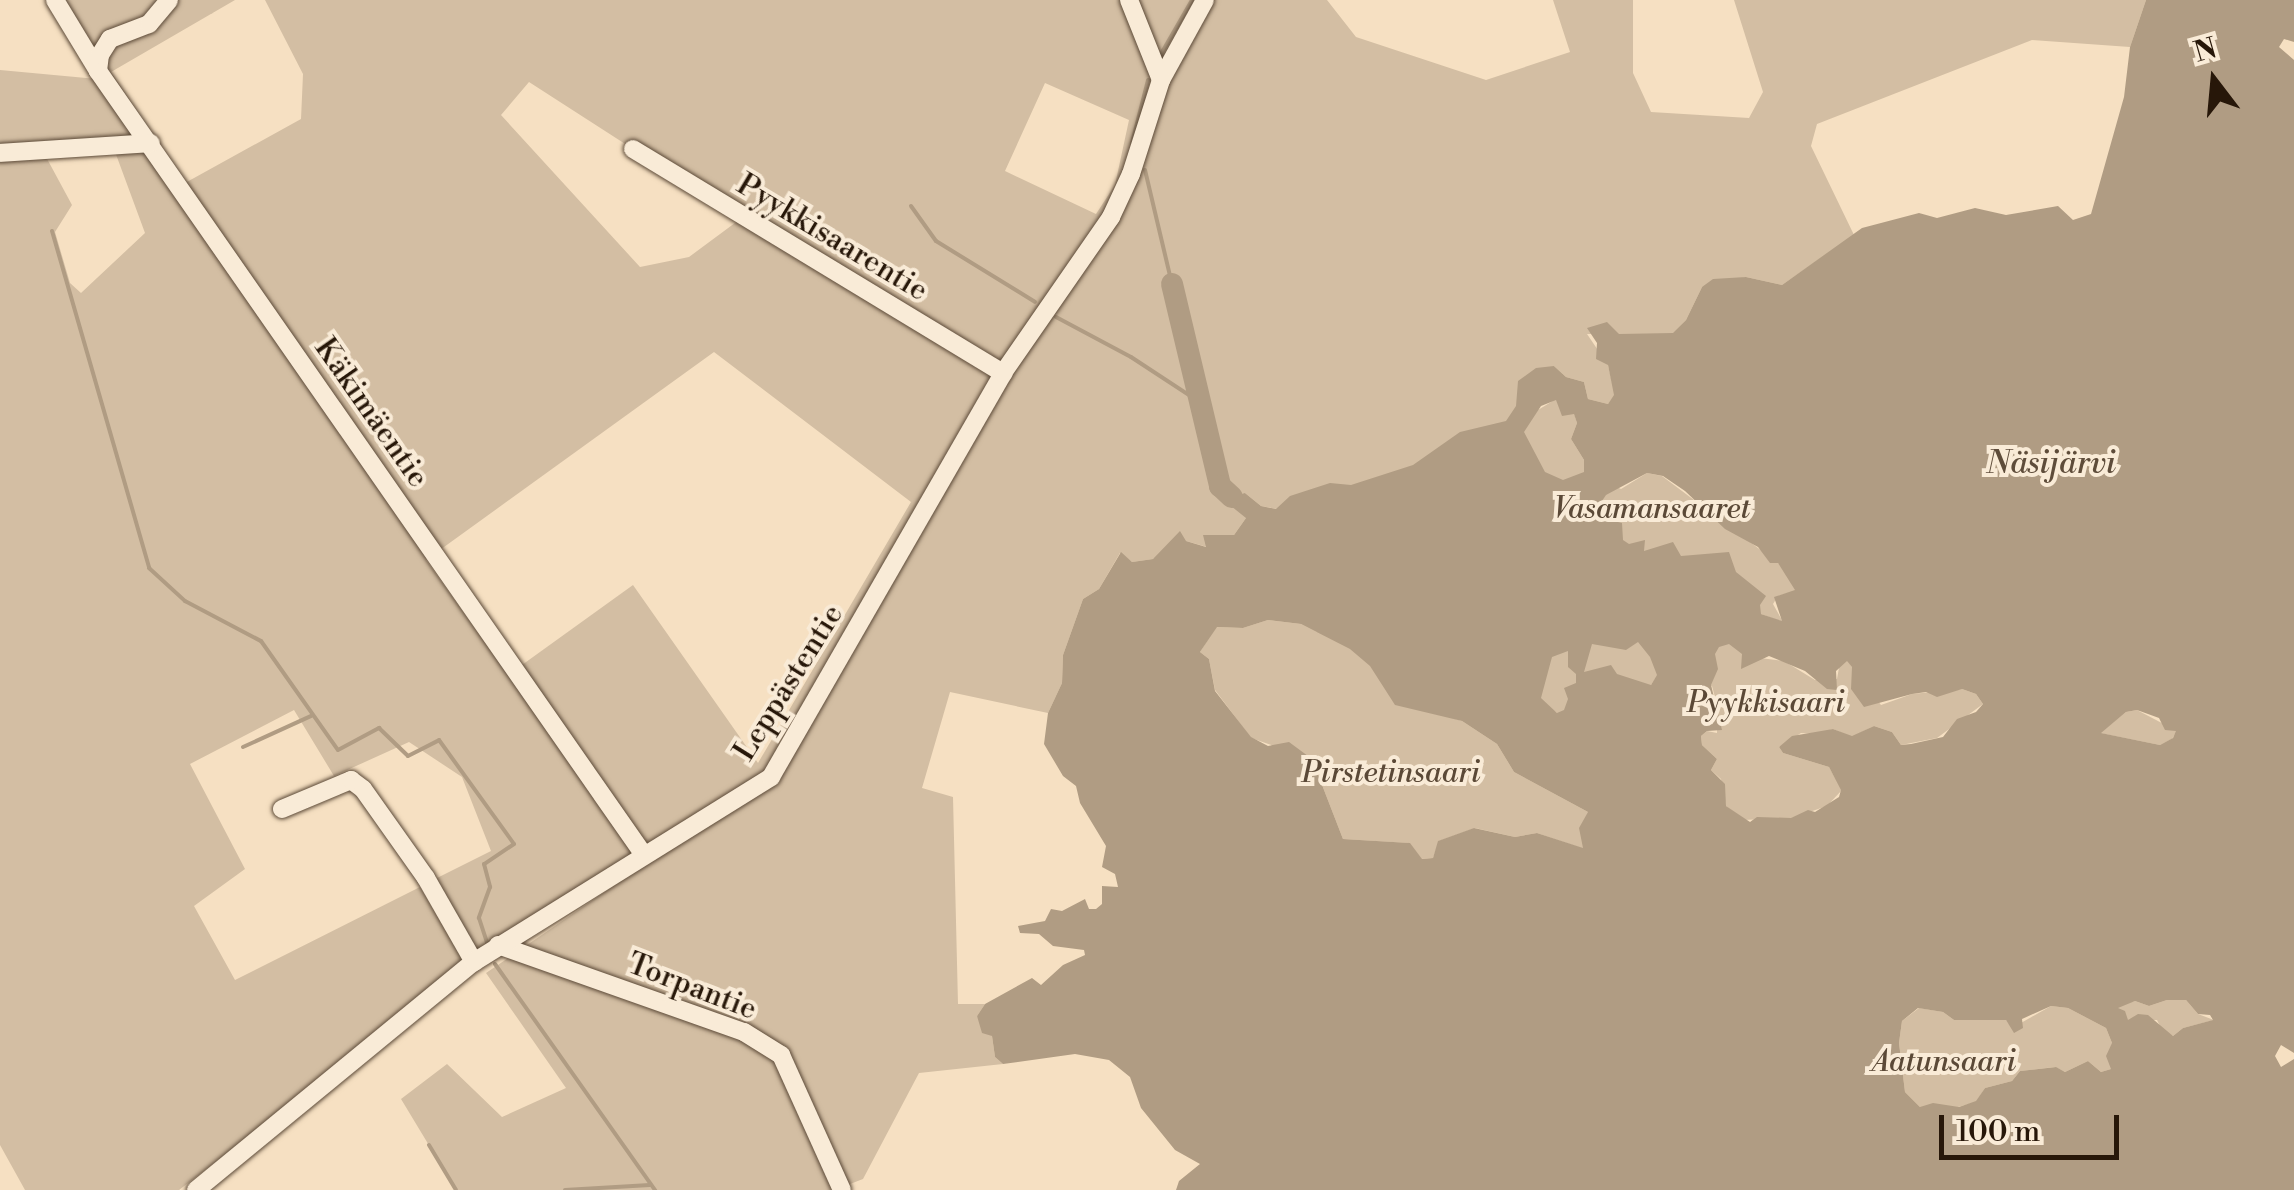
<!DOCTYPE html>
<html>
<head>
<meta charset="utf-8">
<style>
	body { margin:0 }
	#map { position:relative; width:2294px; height:1190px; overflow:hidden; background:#f6e0c2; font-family:"Libre Bodoni",serif }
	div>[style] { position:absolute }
	.green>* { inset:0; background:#d3bea3 }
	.water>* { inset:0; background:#b09c83 }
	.stream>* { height:4px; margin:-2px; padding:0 2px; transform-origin:2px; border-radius:2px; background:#b09c83 }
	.river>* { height:22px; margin:-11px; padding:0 11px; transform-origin:11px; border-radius:11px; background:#b09c83 }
	.roads { filter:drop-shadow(0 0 2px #5b4937) drop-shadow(0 0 2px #5b4937) }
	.minor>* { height:18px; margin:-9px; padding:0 9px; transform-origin:9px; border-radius:9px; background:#f9ebd7 }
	span { translate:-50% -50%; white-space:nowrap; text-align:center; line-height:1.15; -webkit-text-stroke:8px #f9ebd7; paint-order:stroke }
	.street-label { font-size:30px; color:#271709 }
	.park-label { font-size:30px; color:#5b4937; font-style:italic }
	.water-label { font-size:32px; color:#5e4c3a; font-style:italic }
	.north { position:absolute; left:2164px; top:30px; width:100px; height:100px; -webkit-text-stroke:8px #f9ebd7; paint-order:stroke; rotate:344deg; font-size:28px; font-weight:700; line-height:40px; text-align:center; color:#271709 }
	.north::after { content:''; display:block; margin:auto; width:35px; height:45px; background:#271709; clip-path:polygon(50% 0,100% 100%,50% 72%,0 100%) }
	.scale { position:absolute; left:1939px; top:1115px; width:180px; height:45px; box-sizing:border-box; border:5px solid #271709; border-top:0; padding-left:12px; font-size:30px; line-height:35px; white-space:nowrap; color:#271709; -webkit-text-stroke:8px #f9ebd7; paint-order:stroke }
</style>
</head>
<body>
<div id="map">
	<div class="green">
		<i style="clip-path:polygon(evenodd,49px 0,235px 0,111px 72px,185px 183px,301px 119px,303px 74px,265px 0,1327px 0,1356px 37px,1486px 80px,1570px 52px,1553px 0,1633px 0,1633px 73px,1651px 112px,1749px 118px,1763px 92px,1734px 0,2146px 0,2130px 47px,2032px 40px,1817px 124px,1811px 146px,1854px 235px,1782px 285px,1746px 277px,1702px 287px,1686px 320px,1673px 334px,1587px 334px,1608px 365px,1615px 395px,1608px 404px,1588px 399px,1584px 382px,1566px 377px,1554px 366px,1538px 410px,1556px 399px,1574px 413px,1577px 423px,1571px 439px,1584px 460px,1585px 472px,1621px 489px,1647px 473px,1662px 476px,1778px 563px,1795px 584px,1795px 591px,1778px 596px,1773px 604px,1783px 622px,1761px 614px,1760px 658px,1784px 661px,1815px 680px,1837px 679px,1840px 662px,1847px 660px,1881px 705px,1912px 694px,1962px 689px,1976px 694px,1983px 704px,1937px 738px,1901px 745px,1892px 732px,1874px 726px,1852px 737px,1833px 729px,1817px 734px,1801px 733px,1779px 747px,1783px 753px,1829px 767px,1842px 790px,1827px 806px,1792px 818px,1742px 820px,1726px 806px,1721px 779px,1711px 770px,1717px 759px,1702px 745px,1701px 736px,1707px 731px,1717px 733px,1718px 708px,1712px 686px,1657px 676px,1651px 685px,1619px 697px,1616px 705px,1592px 720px,1557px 713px,1277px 509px,1261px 506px,1245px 493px,1246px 518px,1234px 535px,1204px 536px,1207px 547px,1186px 541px,1153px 559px,1132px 562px,1120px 553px,1099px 589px,1083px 599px,1063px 655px,1062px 683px,1048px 713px,950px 692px,922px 788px,953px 797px,958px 1004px,985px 1004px,977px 1016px,992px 1036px,995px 1057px,1003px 1064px,919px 1073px,863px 1179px,850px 1184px,851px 1190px,456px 1190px,401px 1099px,447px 1064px,502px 1117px,566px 1088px,486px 973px,637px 870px,481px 949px,470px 947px,433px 880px,491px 851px,462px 777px,409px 742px,334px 776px,294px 710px,190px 764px,245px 869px,194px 906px,235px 980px,420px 887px,463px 959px,311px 1088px,179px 1190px,25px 1190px,0 1145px,0 70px,97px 79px,49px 0,529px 82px,633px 149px,743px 217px,689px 257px,640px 267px,501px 115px,529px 82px,49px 0,1045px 83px,1129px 120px,1115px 185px,1096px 214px,1005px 171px,1045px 83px,49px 0,114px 149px,145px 233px,81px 293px,70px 283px,55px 232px,72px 205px,45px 155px,114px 149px,49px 0,714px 352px,911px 502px,758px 763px,633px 585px,508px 675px,426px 560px,714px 352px)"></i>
		<i style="clip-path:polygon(1343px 609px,1437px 713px,1462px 721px,1497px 744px,1514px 772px,1588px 812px,1584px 849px,1537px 833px,1515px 837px,1475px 828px,1439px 841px,1433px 858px,1421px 859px,1409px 843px,1343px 839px,1312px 759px,1251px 738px,1215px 690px,1209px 659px,1200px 652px,1216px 627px,1243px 628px,1268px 620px,1301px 624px,1317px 632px)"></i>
		<i style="clip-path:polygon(2137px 710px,2177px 731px,2172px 739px,2160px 745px,2100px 733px,2126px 712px)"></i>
		<i style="clip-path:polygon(2167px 1000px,2186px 1000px,2198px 1014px,2214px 1020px,2183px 1028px,2173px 1036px,2162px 1030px,2157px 1020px,2127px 1020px,2118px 1009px,2118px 1005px,2135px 1001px,2149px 1006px)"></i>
		<i style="clip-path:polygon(2051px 1006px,2068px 1008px,2106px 1028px,2112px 1043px,2111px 1069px,2101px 1072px,2088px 1061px,2065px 1072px,2055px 1067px,2020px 1071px,2012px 1081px,1985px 1088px,1976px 1102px,1958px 1107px,1920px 1107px,1905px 1092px,1899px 1043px,1902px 1021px,1919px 1008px,1943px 1012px,1954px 1020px,2006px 1020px,2012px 1028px)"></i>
	</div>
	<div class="water">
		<i style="clip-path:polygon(evenodd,2146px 0,2294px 0,2294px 42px,2284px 39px,2279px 47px,2294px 60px,2294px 1053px,2281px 1045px,2275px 1056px,2281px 1067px,2294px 1059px,2294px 1190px,1176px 1190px,1179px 1181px,1200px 1164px,1175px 1150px,1141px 1108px,1130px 1077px,1109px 1060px,1075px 1054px,1003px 1064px,995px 1057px,992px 1036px,982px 1033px,977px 1016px,985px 1004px,1032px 978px,1041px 985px,1063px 965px,1085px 955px,1084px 950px,1053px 946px,1039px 934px,1020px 933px,1018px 926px,1045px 921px,1051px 909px,1062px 911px,1085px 899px,1089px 909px,1096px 909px,1102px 904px,1102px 886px,1118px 887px,1115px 874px,1102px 867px,1106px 846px,1080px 803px,1076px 786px,1063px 776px,1044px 744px,1048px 713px,1062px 683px,1063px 655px,1083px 599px,1099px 589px,1121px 552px,1132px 562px,1153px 559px,1180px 531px,1186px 541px,1206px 547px,1203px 535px,1234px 535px,1246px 518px,1231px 506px,1232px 497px,1245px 493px,1261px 506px,1276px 509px,1290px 496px,1330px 483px,1351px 485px,1413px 465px,1460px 432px,1506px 421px,1516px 406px,1518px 381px,1536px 368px,1554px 366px,1566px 377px,1584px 382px,1588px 399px,1608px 404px,1614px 395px,1608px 365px,1596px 359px,1597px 343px,1587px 328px,1607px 322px,1619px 334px,1673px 333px,1686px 320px,1702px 287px,1713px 279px,1746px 277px,1782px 285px,1862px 228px,1919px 213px,1937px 218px,1975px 208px,2006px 215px,2058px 206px,2073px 220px,2091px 214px,2124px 97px,2130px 47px,2146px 0,1556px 400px,1562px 416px,1574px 414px,1577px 423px,1571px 439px,1584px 460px,1584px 472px,1563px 480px,1545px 472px,1524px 432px,1541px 406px,1556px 400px,2146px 0,1647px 473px,1663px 476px,1685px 491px,1725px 529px,1758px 547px,1770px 563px,1778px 563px,1795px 590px,1774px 597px,1782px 621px,1761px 614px,1760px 605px,1766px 596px,1736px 572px,1729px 552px,1681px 556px,1673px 542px,1644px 551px,1645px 540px,1629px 544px,1623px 540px,1622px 523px,1606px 519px,1598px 507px,1606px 495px,1647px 473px,2146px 0,1268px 620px,1301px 624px,1350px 649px,1370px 666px,1395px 705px,1462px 721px,1497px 744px,1514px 772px,1588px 812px,1579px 828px,1583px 848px,1537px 833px,1515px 837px,1474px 828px,1438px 841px,1433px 858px,1422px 859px,1410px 843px,1343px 839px,1312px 759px,1289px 742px,1268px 746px,1251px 737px,1215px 691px,1209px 659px,1200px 652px,1217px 627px,1243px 628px,1268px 620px,2146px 0,1638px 642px,1650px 657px,1657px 675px,1651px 685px,1617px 674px,1611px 665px,1584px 672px,1592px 644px,1626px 650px,1638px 642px,2146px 0,1729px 644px,1742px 654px,1741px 669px,1769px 656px,1805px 671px,1827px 689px,1837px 690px,1836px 671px,1847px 661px,1852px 667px,1851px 689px,1864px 707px,1912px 694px,1926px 692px,1937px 697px,1962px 689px,1976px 694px,1983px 704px,1976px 712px,1957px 719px,1943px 737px,1911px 744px,1901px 745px,1892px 732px,1874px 726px,1852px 736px,1833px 729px,1792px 736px,1779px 747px,1783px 753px,1829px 767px,1841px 790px,1839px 797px,1815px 812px,1808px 810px,1791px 818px,1757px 817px,1750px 822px,1726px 806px,1725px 784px,1711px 770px,1717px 759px,1702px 745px,1701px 736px,1707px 731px,1722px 730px,1711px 685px,1718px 669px,1715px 654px,1719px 647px,1729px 644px,2146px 0,1568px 651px,1568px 667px,1576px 674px,1576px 683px,1564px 688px,1568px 699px,1564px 710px,1557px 713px,1541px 698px,1552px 657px,1568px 651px,2146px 0,2137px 710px,2159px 718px,2165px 730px,2176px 731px,2173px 738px,2160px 745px,2101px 733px,2126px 712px,2137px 710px,2146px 0,2167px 1000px,2186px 1000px,2198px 1014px,2210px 1015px,2213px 1020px,2183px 1028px,2173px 1036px,2148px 1015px,2138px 1014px,2128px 1020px,2125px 1011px,2118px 1008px,2135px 1001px,2149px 1006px,2167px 1000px,2146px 0,2051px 1006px,2068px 1008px,2106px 1028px,2112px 1043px,2106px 1056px,2111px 1069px,2101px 1072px,2088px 1061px,2065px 1072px,2056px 1067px,2020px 1071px,2012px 1081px,1985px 1088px,1976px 1101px,1959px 1107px,1933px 1103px,1920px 1107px,1905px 1092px,1899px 1043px,1902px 1021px,1918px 1008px,1943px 1012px,1954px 1020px,2006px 1020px,2014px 1033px,2023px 1028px,2022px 1019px,2051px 1006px)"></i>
	</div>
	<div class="stream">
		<i style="left:1161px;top:54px;width:62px;rotate:-60.1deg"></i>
		<i style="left:1132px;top:143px;width:65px;rotate:-75.7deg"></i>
		<i style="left:1145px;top:170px;width:117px;rotate:76.7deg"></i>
		<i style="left:911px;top:206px;width:43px;rotate:54.5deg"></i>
		<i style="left:936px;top:241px;width:116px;rotate:31.6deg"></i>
		<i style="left:52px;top:231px;width:351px;rotate:73.9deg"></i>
		<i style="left:149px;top:568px;width:49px;rotate:42.5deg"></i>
		<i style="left:185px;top:601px;width:86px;rotate:27.8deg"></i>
		<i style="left:261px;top:641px;width:133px;rotate:54.8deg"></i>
		<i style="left:338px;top:750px;width:47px;rotate:-28.2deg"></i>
		<i style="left:379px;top:728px;width:40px;rotate:44deg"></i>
		<i style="left:408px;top:756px;width:35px;rotate:-27deg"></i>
		<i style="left:439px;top:740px;width:128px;rotate:54.2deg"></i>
		<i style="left:514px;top:844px;width:36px;rotate:146deg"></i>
		<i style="left:484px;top:864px;width:24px;rotate:75deg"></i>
		<i style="left:490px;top:887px;width:33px;rotate:110deg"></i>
		<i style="left:479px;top:918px;width:26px;rotate:72deg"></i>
		<i style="left:1056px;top:317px;width:85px;rotate:28.1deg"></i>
		<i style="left:1131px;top:357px;width:80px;rotate:33.3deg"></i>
		<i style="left:243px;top:747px;width:75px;rotate:-24.5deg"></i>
		<i style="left:495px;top:964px;width:277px;rotate:54.7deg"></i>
		<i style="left:429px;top:1145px;width:52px;rotate:59deg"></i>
		<i style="left:565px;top:1190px;width:85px;rotate:-3.4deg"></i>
	</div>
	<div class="river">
		<i style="left:1172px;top:284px;width:208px;rotate:76.6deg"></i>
		<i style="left:1220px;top:486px;width:16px;rotate:43deg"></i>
	</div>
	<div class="roads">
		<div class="minor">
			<i style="left:55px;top:0;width:83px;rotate:58.8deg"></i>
			<i style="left:98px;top:71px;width:955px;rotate:55.15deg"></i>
			<i style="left:98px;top:71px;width:16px;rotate:-83deg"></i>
			<i style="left:100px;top:55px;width:19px;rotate:-58deg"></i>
			<i style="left:110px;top:39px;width:42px;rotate:-21deg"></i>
			<i style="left:149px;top:24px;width:31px;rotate:-50deg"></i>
			<i style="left:1161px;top:80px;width:91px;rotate:-61.2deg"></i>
			<i style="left:633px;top:149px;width:433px;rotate:31.2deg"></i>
			<i style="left:0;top:153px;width:151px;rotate:-3.8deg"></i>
			<i style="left:282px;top:809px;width:75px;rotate:-22.8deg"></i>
			<i style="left:351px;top:780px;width:15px;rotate:37deg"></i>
			<i style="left:363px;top:789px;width:109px;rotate:54.7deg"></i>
			<i style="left:426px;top:878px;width:97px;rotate:60.3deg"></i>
			<i style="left:498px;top:945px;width:261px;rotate:19.5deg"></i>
			<i style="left:744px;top:1032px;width:44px;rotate:31.9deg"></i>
			<i style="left:781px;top:1055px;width:148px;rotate:65.7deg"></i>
			<i style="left:196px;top:1190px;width:360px;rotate:-39.4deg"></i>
			<i style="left:474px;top:962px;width:350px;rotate:-31.9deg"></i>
			<i style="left:771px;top:777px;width:466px;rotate:-60.1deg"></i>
			<i style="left:1003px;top:373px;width:190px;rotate:-55.3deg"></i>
			<i style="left:1111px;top:217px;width:47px;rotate:-65.1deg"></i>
			<i style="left:1131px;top:174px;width:99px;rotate:-72.3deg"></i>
			<i style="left:1161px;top:80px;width:86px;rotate:-111.8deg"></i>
		</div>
	</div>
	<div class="street-label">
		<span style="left:832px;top:238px;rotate:31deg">Pyykkisaarentie</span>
		<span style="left:371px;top:413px;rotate:55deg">Käkimäentie</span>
		<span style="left:789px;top:683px;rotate:-58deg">Leppästentie</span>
		<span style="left:692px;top:987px;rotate:21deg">Torpantie</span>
	</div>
	<div class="park-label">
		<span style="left:1652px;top:509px">Vasamansaaret</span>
		<span style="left:1766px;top:703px">Pyykkisaari</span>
		<span style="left:1391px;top:773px">Pirstetinsaari</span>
		<span style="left:1944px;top:1062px">Aatunsaari</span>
	</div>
	<div class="water-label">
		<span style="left:2051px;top:463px">Näsijärvi</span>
	</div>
	<div class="north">N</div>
	<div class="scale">100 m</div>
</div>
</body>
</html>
